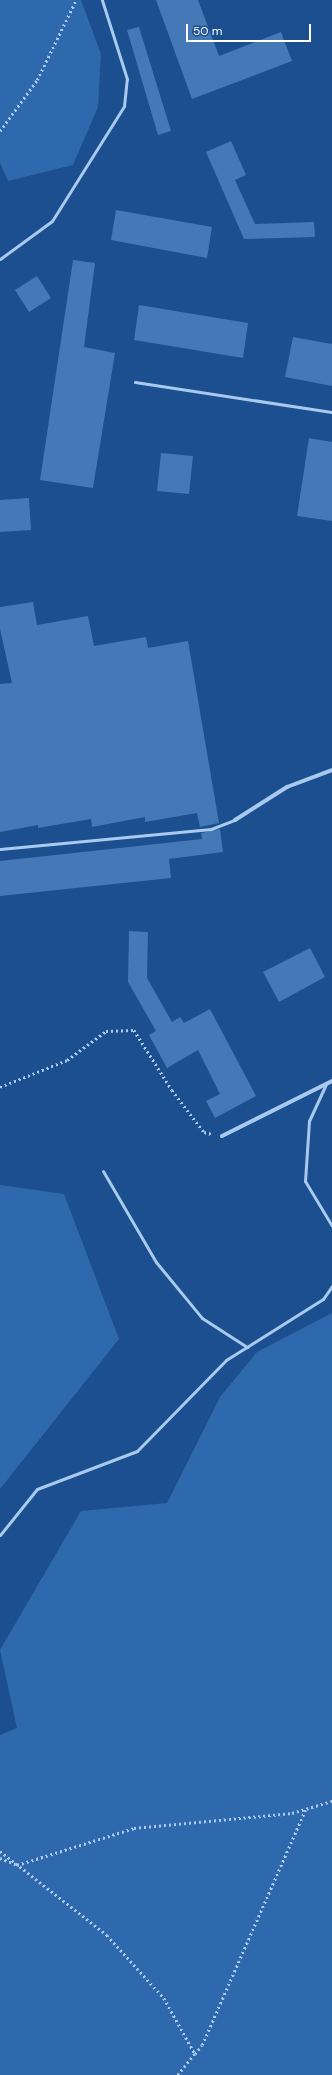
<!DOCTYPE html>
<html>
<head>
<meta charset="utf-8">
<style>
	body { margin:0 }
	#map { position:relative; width:332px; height:2075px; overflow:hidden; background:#1b4f8f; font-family:"DM Sans",sans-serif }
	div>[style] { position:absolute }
	.green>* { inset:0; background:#2e69ad }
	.building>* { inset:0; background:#4478b7 }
	.path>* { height:2.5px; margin-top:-1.25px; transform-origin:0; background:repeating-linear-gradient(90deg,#a9c9ee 0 2px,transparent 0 5px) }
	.service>* { height:3px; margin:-1.5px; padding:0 1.5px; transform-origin:1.5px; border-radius:1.5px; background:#a9c9ee }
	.minor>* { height:4px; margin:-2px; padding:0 2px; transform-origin:2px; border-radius:2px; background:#a9c9ee }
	span { translate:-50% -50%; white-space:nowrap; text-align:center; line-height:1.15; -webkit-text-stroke:3px #1b4f8f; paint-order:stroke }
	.scale { position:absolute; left:186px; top:24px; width:125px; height:18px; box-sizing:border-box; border:2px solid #fff; border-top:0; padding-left:5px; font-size:12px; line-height:14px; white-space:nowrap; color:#fff; -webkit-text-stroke:3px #1b4f8f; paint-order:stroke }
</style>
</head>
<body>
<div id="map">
	<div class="green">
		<i style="clip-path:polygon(0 0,81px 0,101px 54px,98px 107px,73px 165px,8px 181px,0 163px)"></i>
		<i style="clip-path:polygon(0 1185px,64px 1194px,119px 1339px,0 1489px)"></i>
		<i style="clip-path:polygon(332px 1313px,332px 2075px,0 2075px,0 1735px,17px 1728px,0 1650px,81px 1511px,167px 1503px,220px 1397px,257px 1352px)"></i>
	</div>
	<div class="building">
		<i style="clip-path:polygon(156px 0,198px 0,219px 56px,281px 32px,292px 61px,192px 99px)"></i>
		<i style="clip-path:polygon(139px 27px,171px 131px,158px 135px,127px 30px)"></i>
		<i style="clip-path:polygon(231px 141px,246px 175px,235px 180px,255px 224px,314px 222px,315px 237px,244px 239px,206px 152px)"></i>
		<i style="clip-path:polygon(116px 210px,212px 227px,207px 258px,111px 240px)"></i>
		<i style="clip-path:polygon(73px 260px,95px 263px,84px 347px,115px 353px,93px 488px,40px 480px)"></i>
		<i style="clip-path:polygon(37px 276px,51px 298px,29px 312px,15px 290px)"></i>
		<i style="clip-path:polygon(139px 305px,248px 323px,243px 358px,134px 340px)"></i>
		<i style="clip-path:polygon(293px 337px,332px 344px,332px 386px,285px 377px)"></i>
		<i style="clip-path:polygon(309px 438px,332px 442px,332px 521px,297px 516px)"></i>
		<i style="clip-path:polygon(161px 453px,193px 456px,189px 494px,157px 491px)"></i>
		<i style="clip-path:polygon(29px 498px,31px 530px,0 532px,0 500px)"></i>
		<i style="clip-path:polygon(33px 602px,37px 625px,88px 616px,94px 646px,146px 637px,148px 648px,188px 641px,219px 823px,200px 827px,197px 813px,145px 822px,145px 817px,92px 827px,91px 819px,38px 828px,38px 825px,0 832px,0 684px,12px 683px,0 629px,0 607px)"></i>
		<i style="clip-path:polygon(220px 829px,223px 852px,169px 859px,171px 878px,0 896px,0 861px,202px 839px,201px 833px)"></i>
		<i style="clip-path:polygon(129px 931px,148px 932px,147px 978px,172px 1022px,180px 1017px,184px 1023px,210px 1009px,256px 1096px,215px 1118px,206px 1101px,220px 1094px,198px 1050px,167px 1068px,149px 1035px,156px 1031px,128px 982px)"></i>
		<i style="clip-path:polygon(310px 948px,325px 977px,279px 1002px,263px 972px)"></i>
	</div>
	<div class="path">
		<i style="left:0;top:131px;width:63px;rotate:-54deg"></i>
		<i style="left:37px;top:80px;width:89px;rotate:-64deg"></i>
		<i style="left:0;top:1087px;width:72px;rotate:-21.9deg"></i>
		<i style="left:67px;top:1060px;width:49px;rotate:-36.6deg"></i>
		<i style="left:106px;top:1031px;width:28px;rotate:-2deg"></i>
		<i style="left:134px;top:1030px;width:71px;rotate:57.7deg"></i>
		<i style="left:172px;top:1090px;width:53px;rotate:52.7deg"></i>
		<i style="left:204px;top:1132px;width:8px;rotate:14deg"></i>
		<i style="left:0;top:1851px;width:136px;rotate:38.1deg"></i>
		<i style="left:107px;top:1935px;width:85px;rotate:47.9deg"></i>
		<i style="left:164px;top:1998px;width:64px;rotate:61deg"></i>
		<i style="left:195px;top:2054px;width:27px;rotate:129deg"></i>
		<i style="left:0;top:1858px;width:18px;rotate:22deg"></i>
		<i style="left:17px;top:1865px;width:123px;rotate:-17.5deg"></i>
		<i style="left:134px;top:1828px;width:159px;rotate:-5.4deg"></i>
		<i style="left:292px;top:1813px;width:42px;rotate:-16.7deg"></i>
		<i style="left:195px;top:2054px;width:11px;rotate:-52deg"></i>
		<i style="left:202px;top:2045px;width:257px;rotate:-66.3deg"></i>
	</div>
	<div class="service">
		<i style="left:0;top:259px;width:64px;rotate:-36.2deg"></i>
		<i style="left:52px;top:221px;width:136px;rotate:-57.9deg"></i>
		<i style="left:124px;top:106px;width:27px;rotate:-84deg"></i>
		<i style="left:127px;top:79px;width:83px;rotate:-107.6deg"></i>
		<i style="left:135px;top:382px;width:199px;rotate:8.7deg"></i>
		<i style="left:0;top:849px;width:212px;rotate:-5.4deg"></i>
		<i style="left:211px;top:829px;width:26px;rotate:-21deg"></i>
		<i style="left:326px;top:1084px;width:41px;rotate:114.7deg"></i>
		<i style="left:309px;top:1121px;width:60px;rotate:93.8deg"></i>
		<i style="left:305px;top:1181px;width:52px;rotate:59deg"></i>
		<i style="left:103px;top:1171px;width:105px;rotate:59.8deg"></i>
		<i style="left:156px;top:1262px;width:72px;rotate:50.6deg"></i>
		<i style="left:202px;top:1318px;width:54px;rotate:32.8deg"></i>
		<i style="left:0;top:1535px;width:59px;rotate:-51.2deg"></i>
		<i style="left:37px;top:1489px;width:107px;rotate:-20.8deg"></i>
		<i style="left:137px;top:1451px;width:127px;rotate:-45.6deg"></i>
		<i style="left:226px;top:1360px;width:115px;rotate:-32.2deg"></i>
		<i style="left:323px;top:1299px;width:16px;rotate:-55deg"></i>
	</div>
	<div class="minor">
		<i style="left:235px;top:820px;width:62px;rotate:-32.4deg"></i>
		<i style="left:287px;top:787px;width:48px;rotate:-20.7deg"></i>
		<i style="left:222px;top:1136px;width:123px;rotate:-26.6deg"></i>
	</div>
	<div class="scale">50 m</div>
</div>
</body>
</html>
